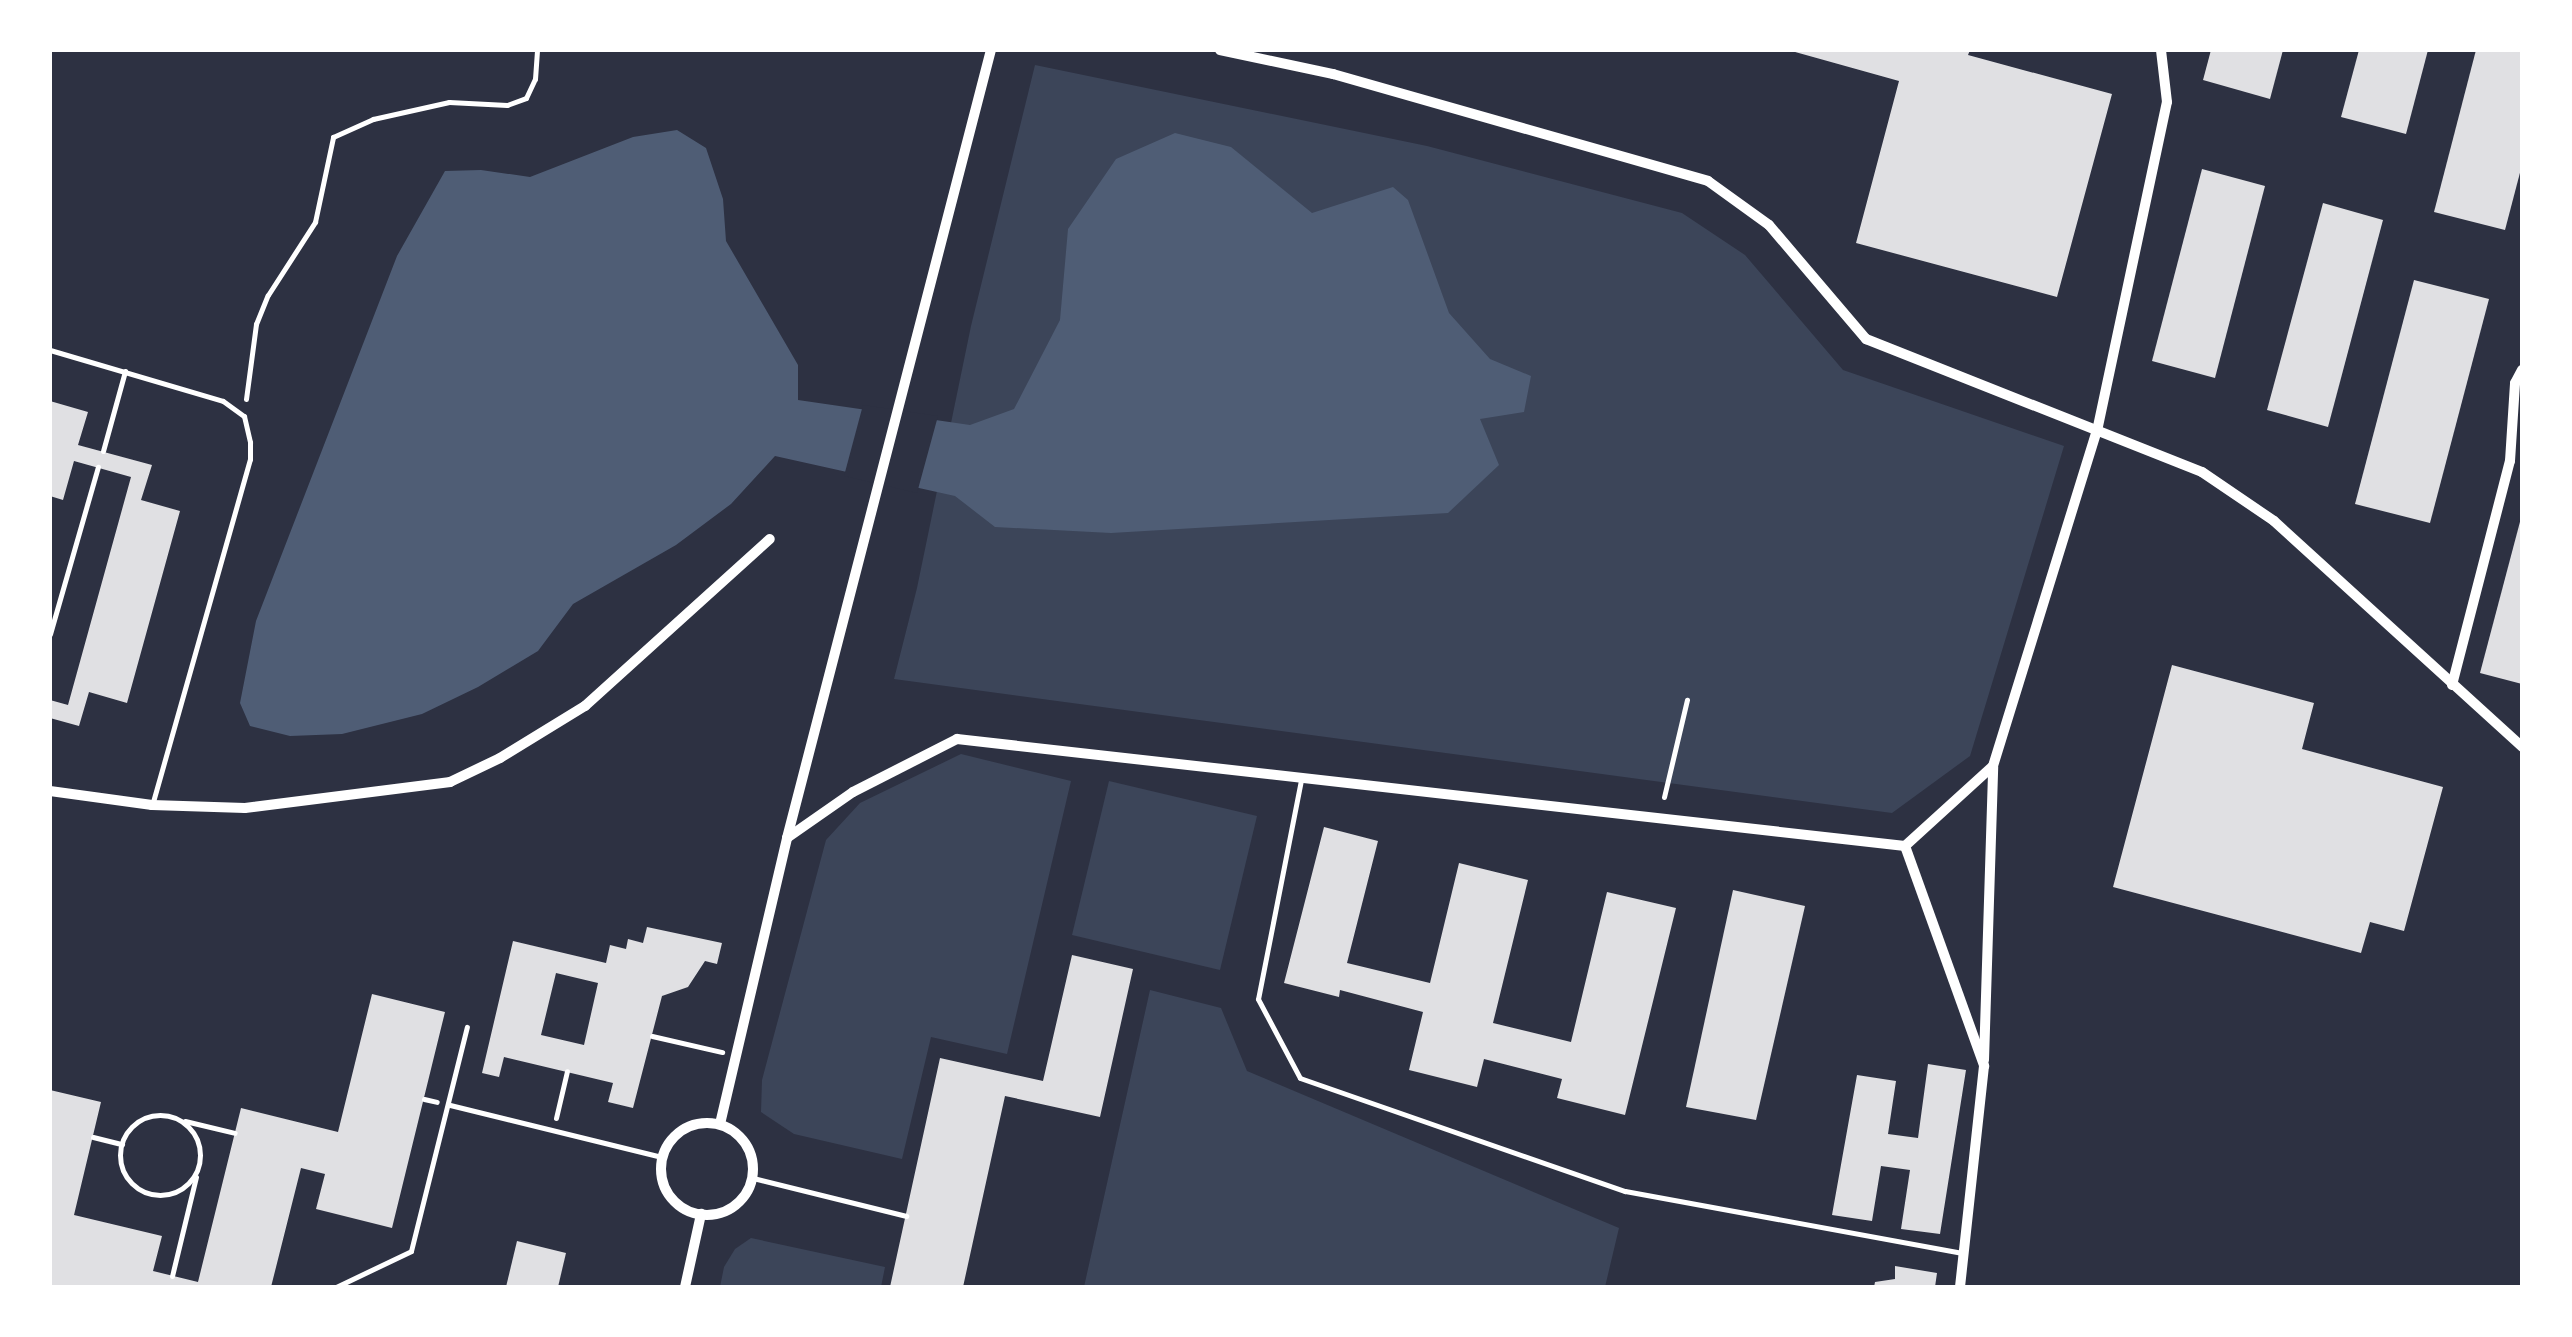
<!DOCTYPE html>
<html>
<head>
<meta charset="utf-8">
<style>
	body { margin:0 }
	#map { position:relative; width:2572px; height:1337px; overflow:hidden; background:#2d3142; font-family:"Titillium Web",sans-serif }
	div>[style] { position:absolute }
	.green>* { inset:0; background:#3c4559 }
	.water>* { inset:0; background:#4f5d75 }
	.pier>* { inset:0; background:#2d3142 }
	.building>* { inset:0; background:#e0e0e3 }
	.path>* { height:5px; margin:-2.5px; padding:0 2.5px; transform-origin:2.5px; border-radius:2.5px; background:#fff }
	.path>.ring { margin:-2.5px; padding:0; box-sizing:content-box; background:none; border:5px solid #fff; border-radius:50% }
	.service>* { height:5px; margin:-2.5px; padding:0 2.5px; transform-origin:2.5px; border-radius:2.5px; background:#fff }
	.minor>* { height:10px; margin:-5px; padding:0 5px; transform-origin:5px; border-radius:5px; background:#fff }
	.minor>.ring { margin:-5px; padding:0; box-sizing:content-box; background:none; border:10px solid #fff; border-radius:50% }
	span { translate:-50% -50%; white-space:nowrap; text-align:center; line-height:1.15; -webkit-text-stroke:8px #fff; paint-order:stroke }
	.frame { position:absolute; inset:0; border:52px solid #fff; pointer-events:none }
</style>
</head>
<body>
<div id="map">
	<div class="green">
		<i style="clip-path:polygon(1035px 65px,1427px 146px,1682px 213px,1745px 255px,1843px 370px,2064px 446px,1970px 756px,1892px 813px,894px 679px,917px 588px,971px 326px)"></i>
		<i style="clip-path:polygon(961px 754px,1071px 781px,1007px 1054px,931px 1037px,902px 1159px,794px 1134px,761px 1112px,762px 1080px,826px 840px,860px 803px)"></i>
		<i style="clip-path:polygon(1109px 781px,1257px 816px,1220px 970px,1072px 935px)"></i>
		<i style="clip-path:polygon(1150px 990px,1221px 1008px,1247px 1071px,1619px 1228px,1605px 1287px,1084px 1287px)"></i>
		<i style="clip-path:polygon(751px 1238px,885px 1267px,881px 1287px,720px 1287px,724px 1267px,735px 1249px)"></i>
	</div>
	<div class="water">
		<i style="clip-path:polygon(677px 130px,706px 148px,723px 199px,726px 241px,798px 365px,798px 400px,970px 425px,1014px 409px,1060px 320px,1068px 229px,1116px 159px,1175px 133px,1231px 147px,1312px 213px,1393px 187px,1408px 200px,1449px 313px,1490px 359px,1531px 376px,1524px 412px,1480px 419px,1499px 465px,1448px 513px,1111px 533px,995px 527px,955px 496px,775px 456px,731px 504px,676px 545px,573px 604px,538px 651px,478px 687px,422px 714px,342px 734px,290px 736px,250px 726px,240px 703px,256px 621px,397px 256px,445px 171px,481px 170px,530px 177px,633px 137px)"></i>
	</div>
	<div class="pier">
		<i style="clip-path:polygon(863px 405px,938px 416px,917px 493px,844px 476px)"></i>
	</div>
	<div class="building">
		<i style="clip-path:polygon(1788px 50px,1970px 50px,1968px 55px,2112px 94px,2057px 297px,1856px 243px,1899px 81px)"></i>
		<i style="clip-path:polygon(2211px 50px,2283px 50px,2270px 99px,2203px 80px)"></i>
		<i style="clip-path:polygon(2359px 50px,2428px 50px,2406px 134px,2341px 117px)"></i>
		<i style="clip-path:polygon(2476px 50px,2522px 50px,2522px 165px,2505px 230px,2434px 212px)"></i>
		<i style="clip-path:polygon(2202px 169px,2265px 186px,2215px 378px,2152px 361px)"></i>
		<i style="clip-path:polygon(2323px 203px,2383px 220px,2328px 427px,2267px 410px)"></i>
		<i style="clip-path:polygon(2414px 280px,2489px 299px,2430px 523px,2355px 504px)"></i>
		<i style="clip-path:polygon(50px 401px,88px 412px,78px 445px,152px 465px,141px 500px,180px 511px,127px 703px,89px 692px,79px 726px,50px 718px,50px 700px,68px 705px,131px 477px,74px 461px,63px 500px,50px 496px)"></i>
		<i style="clip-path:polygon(2521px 518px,2522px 518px,2522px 684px,2480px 673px)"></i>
		<i style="clip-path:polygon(2172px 665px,2314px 703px,2302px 749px,2443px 787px,2404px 931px,2370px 922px,2361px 953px,2113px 887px)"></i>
		<i style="clip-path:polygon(1324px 827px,1378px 841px,1347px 963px,1430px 983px,1459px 863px,1528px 880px,1493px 1023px,1571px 1042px,1607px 892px,1676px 908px,1625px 1115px,1557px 1098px,1562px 1079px,1484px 1059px,1477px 1087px,1409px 1070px,1423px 1012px,1340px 990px,1339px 997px,1284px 983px)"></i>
		<i style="clip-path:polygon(1733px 890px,1805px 906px,1756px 1120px,1686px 1107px)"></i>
		<i style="clip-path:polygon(evenodd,647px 927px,722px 943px,717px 964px,705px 961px,688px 987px,662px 996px,633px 1108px,608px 1102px,613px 1083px,504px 1057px,499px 1077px,482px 1073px,513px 941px,606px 963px,610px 945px,626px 949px,628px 939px,643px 943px,647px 927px,556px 973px,598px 983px,584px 1045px,541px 1035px,556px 973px)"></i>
		<i style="clip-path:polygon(1072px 955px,1133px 969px,1100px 1117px,1005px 1096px,963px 1287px,890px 1287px,940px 1058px,1043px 1081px)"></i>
		<i style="clip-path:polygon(372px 994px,445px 1012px,392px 1228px,316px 1209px,325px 1174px,301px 1168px,271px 1287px,50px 1287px,50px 1090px,101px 1102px,74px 1215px,162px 1236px,153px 1271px,198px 1282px,241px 1108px,338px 1132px)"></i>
		<i style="clip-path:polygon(1928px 1064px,1966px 1070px,1940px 1234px,1901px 1229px,1910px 1170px,1881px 1166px,1872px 1221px,1832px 1215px,1857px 1075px,1896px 1081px,1888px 1134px,1918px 1138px)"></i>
		<i style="clip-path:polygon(517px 1241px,566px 1253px,558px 1287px,506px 1287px)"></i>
		<i style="clip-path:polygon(1895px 1266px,1937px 1273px,1935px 1287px,1874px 1287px,1875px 1282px,1895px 1279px)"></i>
	</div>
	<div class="path">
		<i style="left:246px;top:399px;width:76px;rotate:-82.4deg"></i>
		<i style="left:256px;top:324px;width:31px;rotate:-68deg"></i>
		<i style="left:268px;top:295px;width:87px;rotate:-57.2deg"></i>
		<i style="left:315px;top:222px;width:87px;rotate:-78deg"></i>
		<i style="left:333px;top:137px;width:44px;rotate:-24.2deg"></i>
		<i style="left:373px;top:119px;width:78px;rotate:-12.6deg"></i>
		<i style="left:449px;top:102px;width:58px;rotate:3deg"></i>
		<i style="left:507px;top:105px;width:20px;rotate:-20deg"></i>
		<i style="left:526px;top:98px;width:21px;rotate:-65deg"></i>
		<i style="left:535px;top:79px;width:29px;rotate:-86deg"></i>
		<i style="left:1664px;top:797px;width:100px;rotate:-76.7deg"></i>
		<i style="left:652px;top:1036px;width:72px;rotate:12.9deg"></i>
		<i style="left:424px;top:1099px;width:13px;rotate:13deg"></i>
		<i class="ring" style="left:120px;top:1115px;width:75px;height:75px"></i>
		<i style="left:556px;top:1118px;width:48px;rotate:-76.8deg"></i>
		<i style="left:185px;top:1121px;width:51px;rotate:13.5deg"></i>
		<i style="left:93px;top:1137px;width:30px;rotate:14deg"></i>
		<i style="left:172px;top:1276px;width:102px;rotate:-76.4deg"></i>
	</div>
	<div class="service">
		<i style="left:50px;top:350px;width:180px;rotate:16.4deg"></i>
		<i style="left:223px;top:401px;width:26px;rotate:36deg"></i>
		<i style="left:244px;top:416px;width:27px;rotate:77deg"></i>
		<i style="left:250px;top:442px;width:17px;rotate:90deg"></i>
		<i style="left:250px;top:459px;width:356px;rotate:105.8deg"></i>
		<i style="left:103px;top:451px;width:83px;rotate:-74.6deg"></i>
		<i style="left:50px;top:634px;width:174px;rotate:-74deg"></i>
		<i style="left:1301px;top:780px;width:223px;rotate:101.1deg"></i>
		<i style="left:1258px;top:999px;width:89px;rotate:62deg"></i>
		<i style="left:1300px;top:1078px;width:344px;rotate:19.2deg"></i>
		<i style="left:1625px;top:1191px;width:343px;rotate:10.4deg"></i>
		<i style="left:450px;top:1105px;width:218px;rotate:13.8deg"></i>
		<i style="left:753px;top:1178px;width:158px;rotate:13.9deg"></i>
		<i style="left:336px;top:1287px;width:83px;rotate:-25.6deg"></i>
		<i style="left:411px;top:1251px;width:231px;rotate:-76deg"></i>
	</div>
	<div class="minor">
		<i style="left:1220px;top:50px;width:116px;rotate:12deg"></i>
		<i style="left:1333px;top:74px;width:390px;rotate:15.9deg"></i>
		<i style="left:1708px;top:181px;width:75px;rotate:35.8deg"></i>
		<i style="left:1769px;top:225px;width:150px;rotate:49.6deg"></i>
		<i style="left:1866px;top:339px;width:361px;rotate:21.6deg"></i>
		<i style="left:2202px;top:472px;width:87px;rotate:34.2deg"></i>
		<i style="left:2274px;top:521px;width:336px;rotate:42.3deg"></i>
		<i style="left:2452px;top:685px;width:231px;rotate:-75.5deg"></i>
		<i style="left:2510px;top:461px;width:78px;rotate:-86.3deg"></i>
		<i style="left:2515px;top:383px;width:15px;rotate:-62deg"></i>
		<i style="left:50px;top:791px;width:103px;rotate:7.8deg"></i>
		<i style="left:152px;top:805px;width:93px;rotate:1.8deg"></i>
		<i style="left:245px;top:808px;width:207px;rotate:-7.2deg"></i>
		<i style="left:450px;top:782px;width:55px;rotate:-25.6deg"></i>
		<i style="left:500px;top:758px;width:100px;rotate:-31.5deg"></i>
		<i style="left:585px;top:706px;width:249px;rotate:-42.1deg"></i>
		<i style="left:787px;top:838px;width:814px;rotate:-75.49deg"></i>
		<i style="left:1905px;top:846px;width:119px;rotate:-42.3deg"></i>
		<i style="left:1993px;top:766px;width:351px;rotate:-72.8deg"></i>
		<i style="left:2097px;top:431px;width:336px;rotate:-78deg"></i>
		<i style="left:2167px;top:102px;width:52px;rotate:-96.6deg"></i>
		<i style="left:1984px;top:1060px;width:293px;rotate:-88.2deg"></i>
		<i class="ring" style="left:661px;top:1123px;width:82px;height:82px"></i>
		<i style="left:720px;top:1124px;width:294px;rotate:-76.8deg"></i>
		<i style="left:787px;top:838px;width:80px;rotate:-34.9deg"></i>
		<i style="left:853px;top:792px;width:117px;rotate:-27deg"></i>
		<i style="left:957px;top:739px;width:954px;rotate:6.44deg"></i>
		<i style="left:1905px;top:846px;width:234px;rotate:70.2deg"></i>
		<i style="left:1984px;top:1066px;width:222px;rotate:96.2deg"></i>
		<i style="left:685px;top:1287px;width:75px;rotate:-77.6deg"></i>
	</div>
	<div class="frame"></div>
</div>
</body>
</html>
